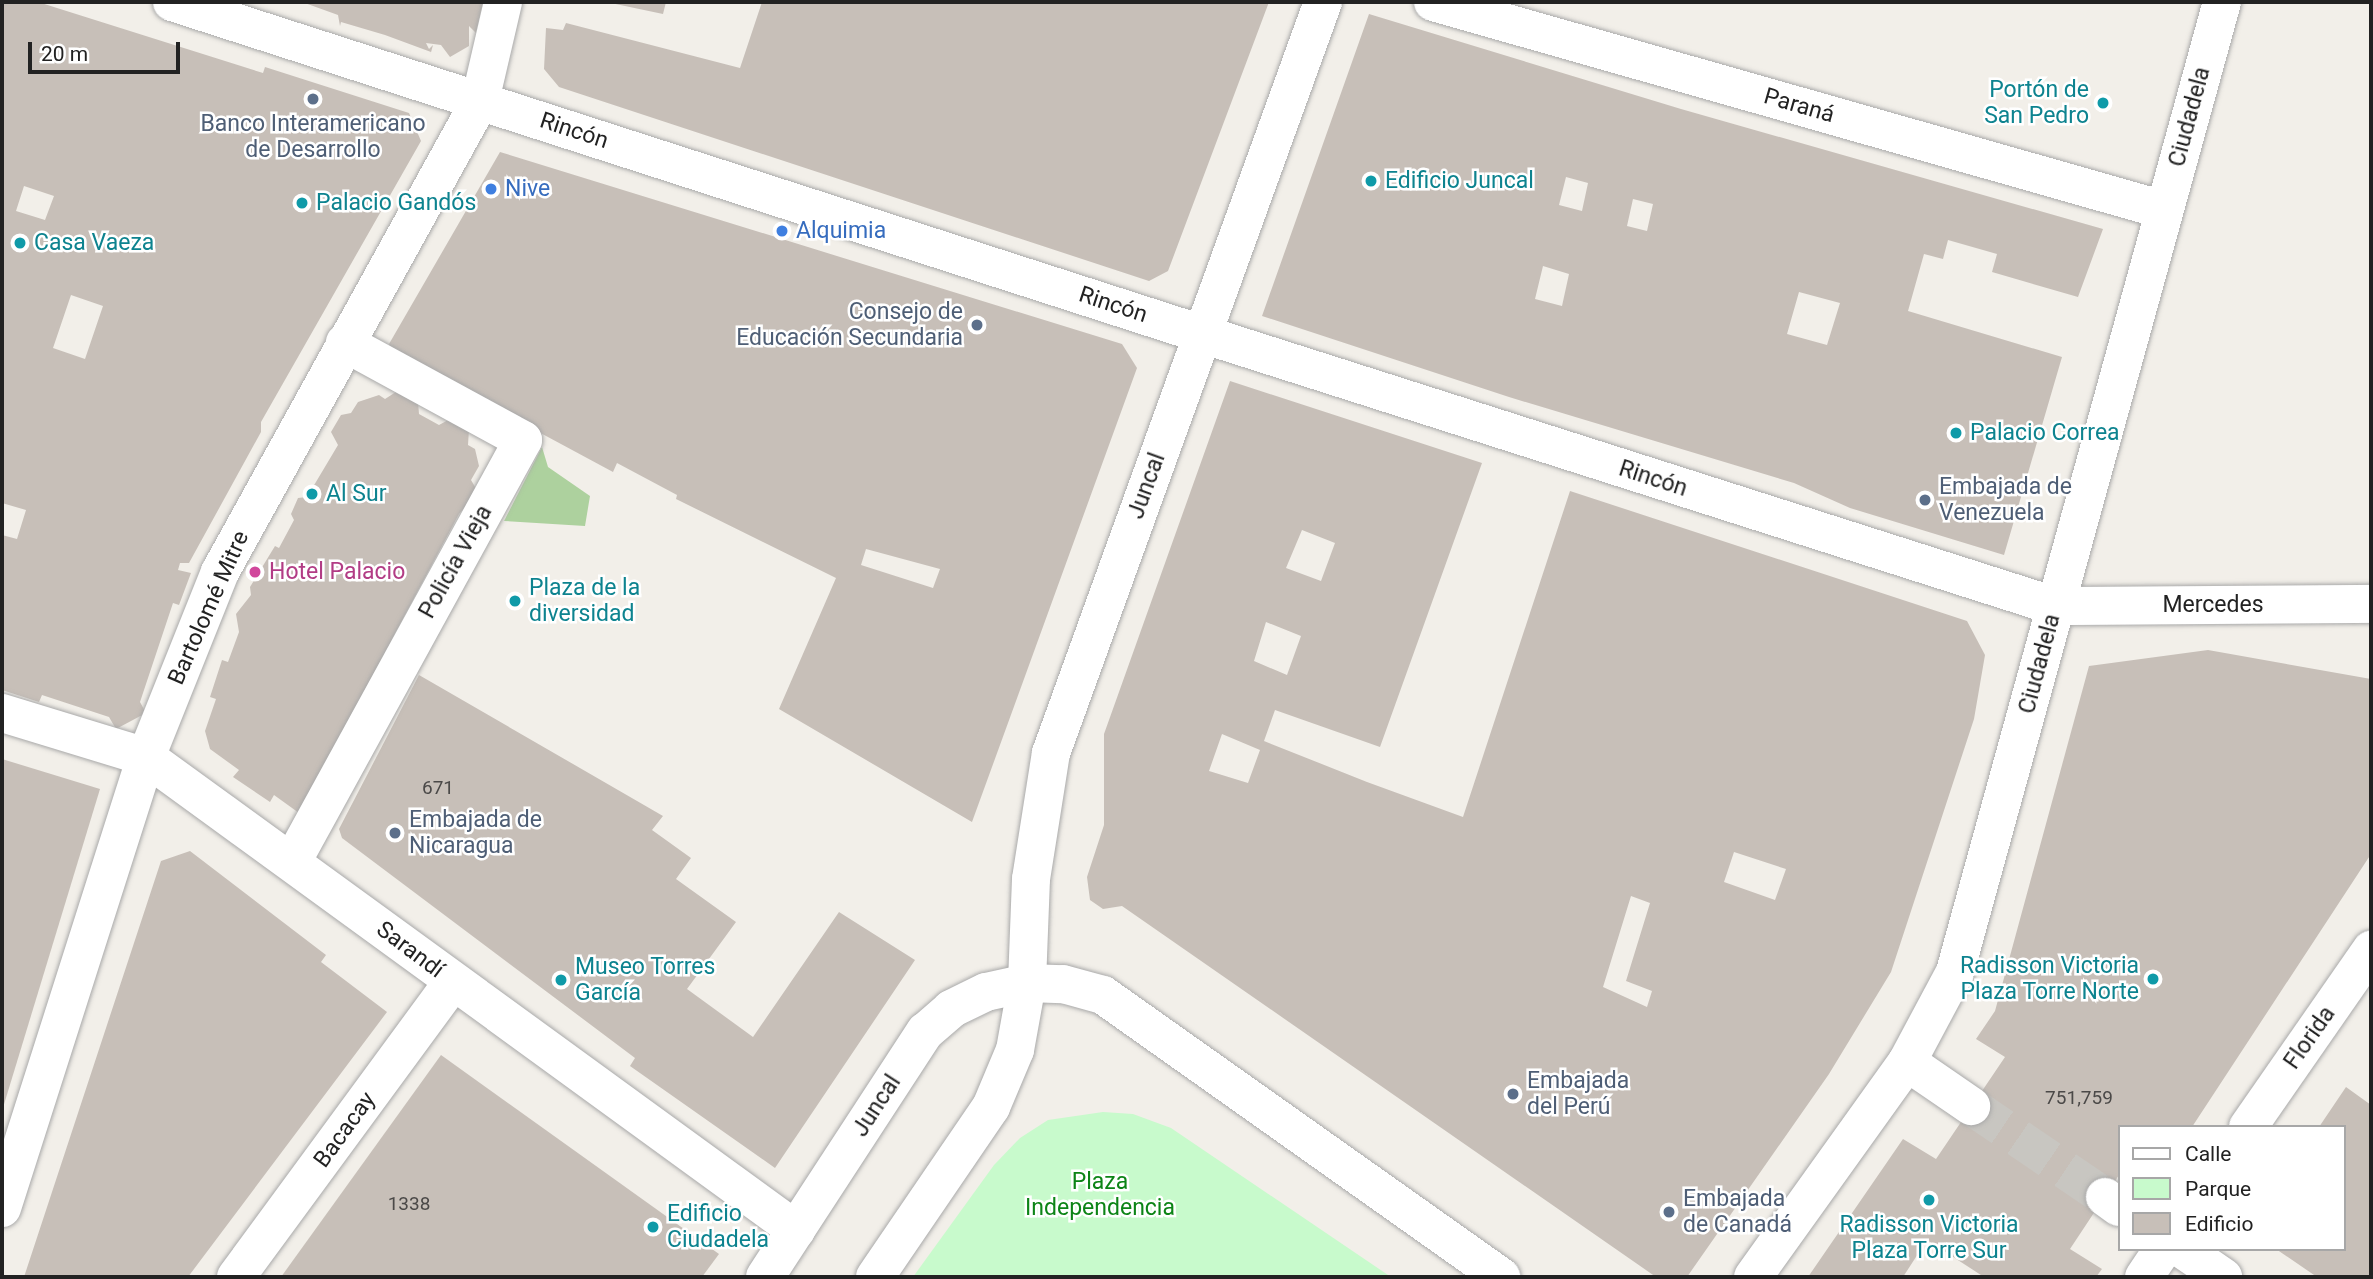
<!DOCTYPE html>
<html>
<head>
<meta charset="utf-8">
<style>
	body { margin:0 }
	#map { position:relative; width:2373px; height:1279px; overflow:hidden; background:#f2efe9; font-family:Roboto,sans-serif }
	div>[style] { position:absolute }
	.forest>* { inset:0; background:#add19e }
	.park>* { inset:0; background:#c8facc }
	.building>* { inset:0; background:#c7bfb8 }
	.minor-tunnel>* { height:38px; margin-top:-19px; transform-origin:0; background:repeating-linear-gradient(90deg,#c8c6c1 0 38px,transparent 0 57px) }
	.roads { filter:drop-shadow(0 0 2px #a9a9a9) drop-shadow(0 0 2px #a9a9a9) }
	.pedestrian>* { height:38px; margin:-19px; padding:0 19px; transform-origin:19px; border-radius:19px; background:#fff }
	.minor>* { height:38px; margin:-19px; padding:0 19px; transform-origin:19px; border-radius:19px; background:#fff }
	.tertiary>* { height:38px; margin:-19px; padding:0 19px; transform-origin:19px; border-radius:19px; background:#fff }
	.dots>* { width:19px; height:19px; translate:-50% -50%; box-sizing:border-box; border:4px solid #fff; border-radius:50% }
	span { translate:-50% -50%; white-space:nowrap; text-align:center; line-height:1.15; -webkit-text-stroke:5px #fff; paint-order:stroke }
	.number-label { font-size:19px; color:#4b4948 }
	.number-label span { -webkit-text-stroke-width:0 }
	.culture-label { font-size:23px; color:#0d838f }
	.right { translate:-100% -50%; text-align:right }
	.left { translate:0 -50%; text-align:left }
	.street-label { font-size:23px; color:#222 }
	.service-label { font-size:23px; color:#4e5e75 }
	.shop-label { font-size:23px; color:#366cbe }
	.hotel-label { font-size:23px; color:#b23c85 }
	.park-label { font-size:23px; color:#0c8416 }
	.frame { position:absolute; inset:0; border:4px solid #222; pointer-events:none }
	.legend { position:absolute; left:2118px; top:1125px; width:228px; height:126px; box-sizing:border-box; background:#fff; border:2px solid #a7a7a7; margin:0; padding:9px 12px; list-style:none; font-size:21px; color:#222 }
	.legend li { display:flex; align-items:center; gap:14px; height:35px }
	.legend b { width:35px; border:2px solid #a7a7a7 }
	.scale { position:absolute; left:28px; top:42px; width:152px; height:32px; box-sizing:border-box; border:4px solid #222; border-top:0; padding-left:9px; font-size:21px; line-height:24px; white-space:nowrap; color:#222; -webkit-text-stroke:5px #fff; paint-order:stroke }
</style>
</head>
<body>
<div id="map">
	<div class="forest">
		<i style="clip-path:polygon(542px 447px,548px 467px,590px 496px,585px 526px,504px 521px)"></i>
	</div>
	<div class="park">
		<i style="clip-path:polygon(1103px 1112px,1133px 1114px,1171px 1128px,1391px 1277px,913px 1277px,994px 1165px,1020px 1138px,1048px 1120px)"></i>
	</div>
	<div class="building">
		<i style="clip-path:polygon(evenodd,2px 2px,38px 2px,263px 73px,265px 67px,409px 113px,421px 141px,261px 422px,261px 432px,189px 563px,180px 563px,178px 570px,191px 573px,179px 605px,173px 603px,140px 702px,146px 713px,116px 729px,109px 717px,42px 695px,39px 702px,2px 690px,2px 535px,17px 539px,26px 510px,2px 503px,2px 2px,24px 186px,54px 196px,45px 220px,16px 211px,24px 186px,2px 2px,71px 295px,103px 306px,85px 359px,53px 348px,71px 295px)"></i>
		<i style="clip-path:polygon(302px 2px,483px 2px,476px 33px,469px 26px,469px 46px,450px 57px,441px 45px,426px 43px,429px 49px,433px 45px,430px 56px,431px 52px,385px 35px,341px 22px,340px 26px,338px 15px)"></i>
		<i style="clip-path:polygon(606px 2px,666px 2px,663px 14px)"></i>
		<i style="clip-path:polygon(762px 2px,1269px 2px,1168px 271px,1149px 281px,559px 87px,544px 69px,546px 28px,563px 30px,566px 23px,740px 68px)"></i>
		<i style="clip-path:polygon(evenodd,1369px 14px,1681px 109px,2103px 229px,2078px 297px,1992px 272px,1997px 254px,1948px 240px,1943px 259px,1924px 254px,1908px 311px,2062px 357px,2004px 555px,1850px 508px,1794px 483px,1509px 397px,1262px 316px,1369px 14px,1566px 177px,1588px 183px,1582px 211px,1559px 205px,1566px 177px,1369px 14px,1633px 199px,1653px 204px,1647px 231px,1627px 226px,1633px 199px,1369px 14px,1543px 266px,1569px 274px,1562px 306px,1535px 299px,1543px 266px,1369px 14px,1799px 292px,1840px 303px,1827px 345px,1787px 334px,1799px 292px)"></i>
		<i style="clip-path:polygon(evenodd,500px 152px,1122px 344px,1137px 368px,972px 822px,779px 709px,836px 578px,676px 499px,677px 495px,617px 463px,613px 472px,392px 353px,389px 344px,500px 152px,866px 549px,940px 569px,933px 588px,861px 565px,866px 549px)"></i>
		<i style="clip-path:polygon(evenodd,1230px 381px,1482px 463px,1380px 747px,1275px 710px,1264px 741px,1367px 782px,1463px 817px,1570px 491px,1967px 621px,1985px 655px,1974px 719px,1891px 972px,1829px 1074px,1687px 1277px,1656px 1277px,1122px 906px,1103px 909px,1090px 900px,1087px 877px,1104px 825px,1104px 734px,1230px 381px,1302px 530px,1335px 543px,1321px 581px,1286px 568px,1302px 530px,1230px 381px,1266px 622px,1301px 636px,1287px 675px,1254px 661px,1266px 622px,1230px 381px,1222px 734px,1260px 750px,1248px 783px,1209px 771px,1222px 734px,1230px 381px,1734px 852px,1786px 869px,1775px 900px,1724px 882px,1734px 852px,1230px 381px,1631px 896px,1650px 903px,1626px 981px,1652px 991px,1647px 1007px,1603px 987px,1631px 896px)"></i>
		<i style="clip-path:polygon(399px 390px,418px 402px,419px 414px,439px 425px,450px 419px,469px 429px,468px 445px,475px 449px,479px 466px,471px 480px,478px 492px,459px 514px,299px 813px,274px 795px,270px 802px,233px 777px,239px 770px,210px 749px,205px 731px,216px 699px,210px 697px,222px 660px,228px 662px,239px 632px,236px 614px,251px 595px,250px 587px,275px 546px,279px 548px,294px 520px,291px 514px,298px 498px,307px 497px,338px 445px,331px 432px,341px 415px,351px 413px,358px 402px,379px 395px,385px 399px)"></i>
		<i style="clip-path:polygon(2208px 650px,2371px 679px,2371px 854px,2192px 1127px,2119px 1127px,2119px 1175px,2070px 1249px,2102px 1269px,2096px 1277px,1984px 1277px,1927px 1240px,1903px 1277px,1808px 1277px,1903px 1139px,1936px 1159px,2005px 1057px,1976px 1039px,1995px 1011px,2089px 666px)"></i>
		<i style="clip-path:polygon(419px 675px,663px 816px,652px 830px,691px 858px,676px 879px,736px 922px,687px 989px,753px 1037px,839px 912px,915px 960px,775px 1168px,630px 1066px,635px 1058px,342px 838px,339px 829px)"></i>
		<i style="clip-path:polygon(2px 759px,100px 789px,2px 1111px)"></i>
		<i style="clip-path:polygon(190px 851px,326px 955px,321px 962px,387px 1012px,188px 1277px,24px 1277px,161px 861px)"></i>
		<i style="clip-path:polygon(441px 1055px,719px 1254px,702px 1277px,281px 1277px)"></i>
		<i style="clip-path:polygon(2346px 1087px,2371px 1105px,2371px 1277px,2317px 1277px,2276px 1249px,2343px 1249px,2343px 1127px,2319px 1127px)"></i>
	</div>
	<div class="minor-tunnel">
		<i style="left:1971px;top:1106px;width:162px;rotate:34.2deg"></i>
	</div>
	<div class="roads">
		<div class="pedestrian">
			<i style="left:172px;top:2px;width:1082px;rotate:17.87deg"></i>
			<i style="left:2px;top:713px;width:151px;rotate:17deg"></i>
			<i style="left:146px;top:757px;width:804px;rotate:36.04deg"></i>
			<i style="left:292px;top:862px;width:481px;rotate:-61.3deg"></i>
			<i style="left:523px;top:440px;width:203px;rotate:-151.4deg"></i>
			<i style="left:236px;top:1277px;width:366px;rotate:-53.7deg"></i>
		</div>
		<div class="minor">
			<i style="left:1433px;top:2px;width:760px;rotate:15.88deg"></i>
			<i style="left:1202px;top:334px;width:895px;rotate:17.69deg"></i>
			<i style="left:2055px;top:606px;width:316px;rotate:-0.4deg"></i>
			<i style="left:1027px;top:983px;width:104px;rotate:-87.8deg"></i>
			<i style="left:1031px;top:879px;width:128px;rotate:-81deg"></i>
			<i style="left:1051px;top:753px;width:799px;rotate:-70.09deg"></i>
			<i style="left:1907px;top:1062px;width:78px;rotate:34.5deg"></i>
			<i style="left:2248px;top:1127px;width:216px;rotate:-55.2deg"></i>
			<i style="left:2105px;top:1197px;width:17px;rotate:36deg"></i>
			<i style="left:2px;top:1208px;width:473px;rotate:-72.3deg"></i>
			<i style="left:146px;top:757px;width:199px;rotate:-68.2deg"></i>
			<i style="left:220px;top:572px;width:538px;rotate:-61.1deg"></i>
			<i style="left:480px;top:101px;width:102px;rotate:-76.9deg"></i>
			<i style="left:2182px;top:1249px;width:50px;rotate:34.3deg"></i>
			<i style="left:2144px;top:1277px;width:34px;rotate:-56deg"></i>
		</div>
		<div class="tertiary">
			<i style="left:765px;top:1277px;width:293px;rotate:-56.9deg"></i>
			<i style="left:925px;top:1032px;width:35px;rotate:-41deg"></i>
			<i style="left:951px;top:1009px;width:39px;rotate:-26deg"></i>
			<i style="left:986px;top:992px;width:42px;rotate:-12.4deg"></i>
			<i style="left:1027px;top:983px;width:36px;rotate:2deg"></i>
			<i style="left:1063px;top:984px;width:41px;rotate:15.4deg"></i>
			<i style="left:1103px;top:995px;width:488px;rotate:35.3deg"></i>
			<i style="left:875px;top:1277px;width:206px;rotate:-55.7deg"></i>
			<i style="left:991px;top:1107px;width:62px;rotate:-67.2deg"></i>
			<i style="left:1015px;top:1050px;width:68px;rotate:-79.8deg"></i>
			<i style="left:1753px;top:1277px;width:264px;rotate:-54.4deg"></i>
			<i style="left:1907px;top:1062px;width:102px;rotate:-61.9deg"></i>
			<i style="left:1955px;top:972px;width:1006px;rotate:-74.61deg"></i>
		</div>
	</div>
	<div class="dots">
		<i style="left:313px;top:99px;background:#5c6f8a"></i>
		<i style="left:2103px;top:103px;background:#0f9aa8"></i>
		<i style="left:1371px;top:181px;background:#0f9aa8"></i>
		<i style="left:491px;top:189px;background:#3f7fe0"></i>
		<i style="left:302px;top:203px;background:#0f9aa8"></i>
		<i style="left:782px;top:231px;background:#3f7fe0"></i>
		<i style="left:20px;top:243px;background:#0f9aa8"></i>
		<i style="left:977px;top:325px;background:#5c6f8a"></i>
		<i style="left:1956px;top:433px;background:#0f9aa8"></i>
		<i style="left:312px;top:494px;background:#0f9aa8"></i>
		<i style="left:1925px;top:500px;background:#5c6f8a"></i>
		<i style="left:255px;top:572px;background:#d1479c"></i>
		<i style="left:515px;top:601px;background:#0f9aa8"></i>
		<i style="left:395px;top:833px;background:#5c6f8a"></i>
		<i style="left:2153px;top:979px;background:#0f9aa8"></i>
		<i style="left:561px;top:980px;background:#0f9aa8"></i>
		<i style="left:1513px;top:1094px;background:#5c6f8a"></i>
		<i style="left:1929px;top:1200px;background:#0f9aa8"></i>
		<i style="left:1669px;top:1212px;background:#5c6f8a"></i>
		<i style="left:653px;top:1227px;background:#0f9aa8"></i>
	</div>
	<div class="number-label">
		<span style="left:438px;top:788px">671</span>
		<span style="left:2079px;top:1098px">751,759</span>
		<span style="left:409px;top:1204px">1338</span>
	</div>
	<div class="culture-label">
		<span class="right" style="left:2089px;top:103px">Portón de<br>San Pedro</span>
		<span class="left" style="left:1385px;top:181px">Edificio Juncal</span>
		<span class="left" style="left:316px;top:203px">Palacio Gandós</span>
		<span class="left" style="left:34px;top:243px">Casa Vaeza</span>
		<span class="left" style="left:1970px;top:433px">Palacio Correa</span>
		<span class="left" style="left:326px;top:494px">Al Sur</span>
		<span class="left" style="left:529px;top:601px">Plaza de la<br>diversidad</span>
		<span class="right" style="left:2139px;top:979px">Radisson Victoria<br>Plaza Torre Norte</span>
		<span class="left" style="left:575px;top:980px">Museo Torres<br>García</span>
		<span class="left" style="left:667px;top:1227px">Edificio<br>Ciudadela</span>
		<span style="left:1929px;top:1238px">Radisson Victoria<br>Plaza Torre Sur</span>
	</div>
	<div class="street-label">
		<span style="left:1799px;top:106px;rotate:16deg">Paraná</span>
		<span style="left:2190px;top:117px;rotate:-75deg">Ciudadela</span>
		<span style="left:574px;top:131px;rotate:18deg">Rincón</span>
		<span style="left:1113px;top:305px;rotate:18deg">Rincón</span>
		<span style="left:1653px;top:479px;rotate:18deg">Rincón</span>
		<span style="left:1147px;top:486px;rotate:-70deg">Juncal</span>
		<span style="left:456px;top:562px;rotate:-61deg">Policía Vieja</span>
		<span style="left:2213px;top:605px">Mercedes</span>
		<span style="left:209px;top:608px;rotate:-66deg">Bartolomé Mitre</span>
		<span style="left:2040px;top:664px;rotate:-75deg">Ciudadela</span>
		<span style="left:410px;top:950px;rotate:37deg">Sarandí</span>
		<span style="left:2310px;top:1038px;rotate:-55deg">Florida</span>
		<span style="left:877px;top:1106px;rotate:-57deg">Juncal</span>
		<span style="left:345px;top:1130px;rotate:-54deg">Bacacay</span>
	</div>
	<div class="service-label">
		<span style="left:313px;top:137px">Banco Interamericano<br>de Desarrollo</span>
		<span class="right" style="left:963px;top:325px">Consejo de<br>Educación Secundaria</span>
		<span class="left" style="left:1939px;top:500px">Embajada de<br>Venezuela</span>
		<span class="left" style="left:409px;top:833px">Embajada de<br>Nicaragua</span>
		<span class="left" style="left:1527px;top:1094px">Embajada<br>del Perú</span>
		<span class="left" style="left:1683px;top:1212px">Embajada<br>de Canadá</span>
	</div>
	<div class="shop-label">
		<span class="left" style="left:505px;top:189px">Nive</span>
		<span class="left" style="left:796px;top:231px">Alquimia</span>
	</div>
	<div class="hotel-label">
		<span class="left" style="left:269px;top:572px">Hotel Palacio</span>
	</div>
	<div class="park-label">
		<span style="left:1100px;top:1195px">Plaza<br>Independencia</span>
	</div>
	<div class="frame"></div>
	<ul class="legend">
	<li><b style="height:9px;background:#fff"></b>Calle</li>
	<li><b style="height:19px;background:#c8facc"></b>Parque</li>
	<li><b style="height:19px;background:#c7bfb8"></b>Edificio</li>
	</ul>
	<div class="scale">20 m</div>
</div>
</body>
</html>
